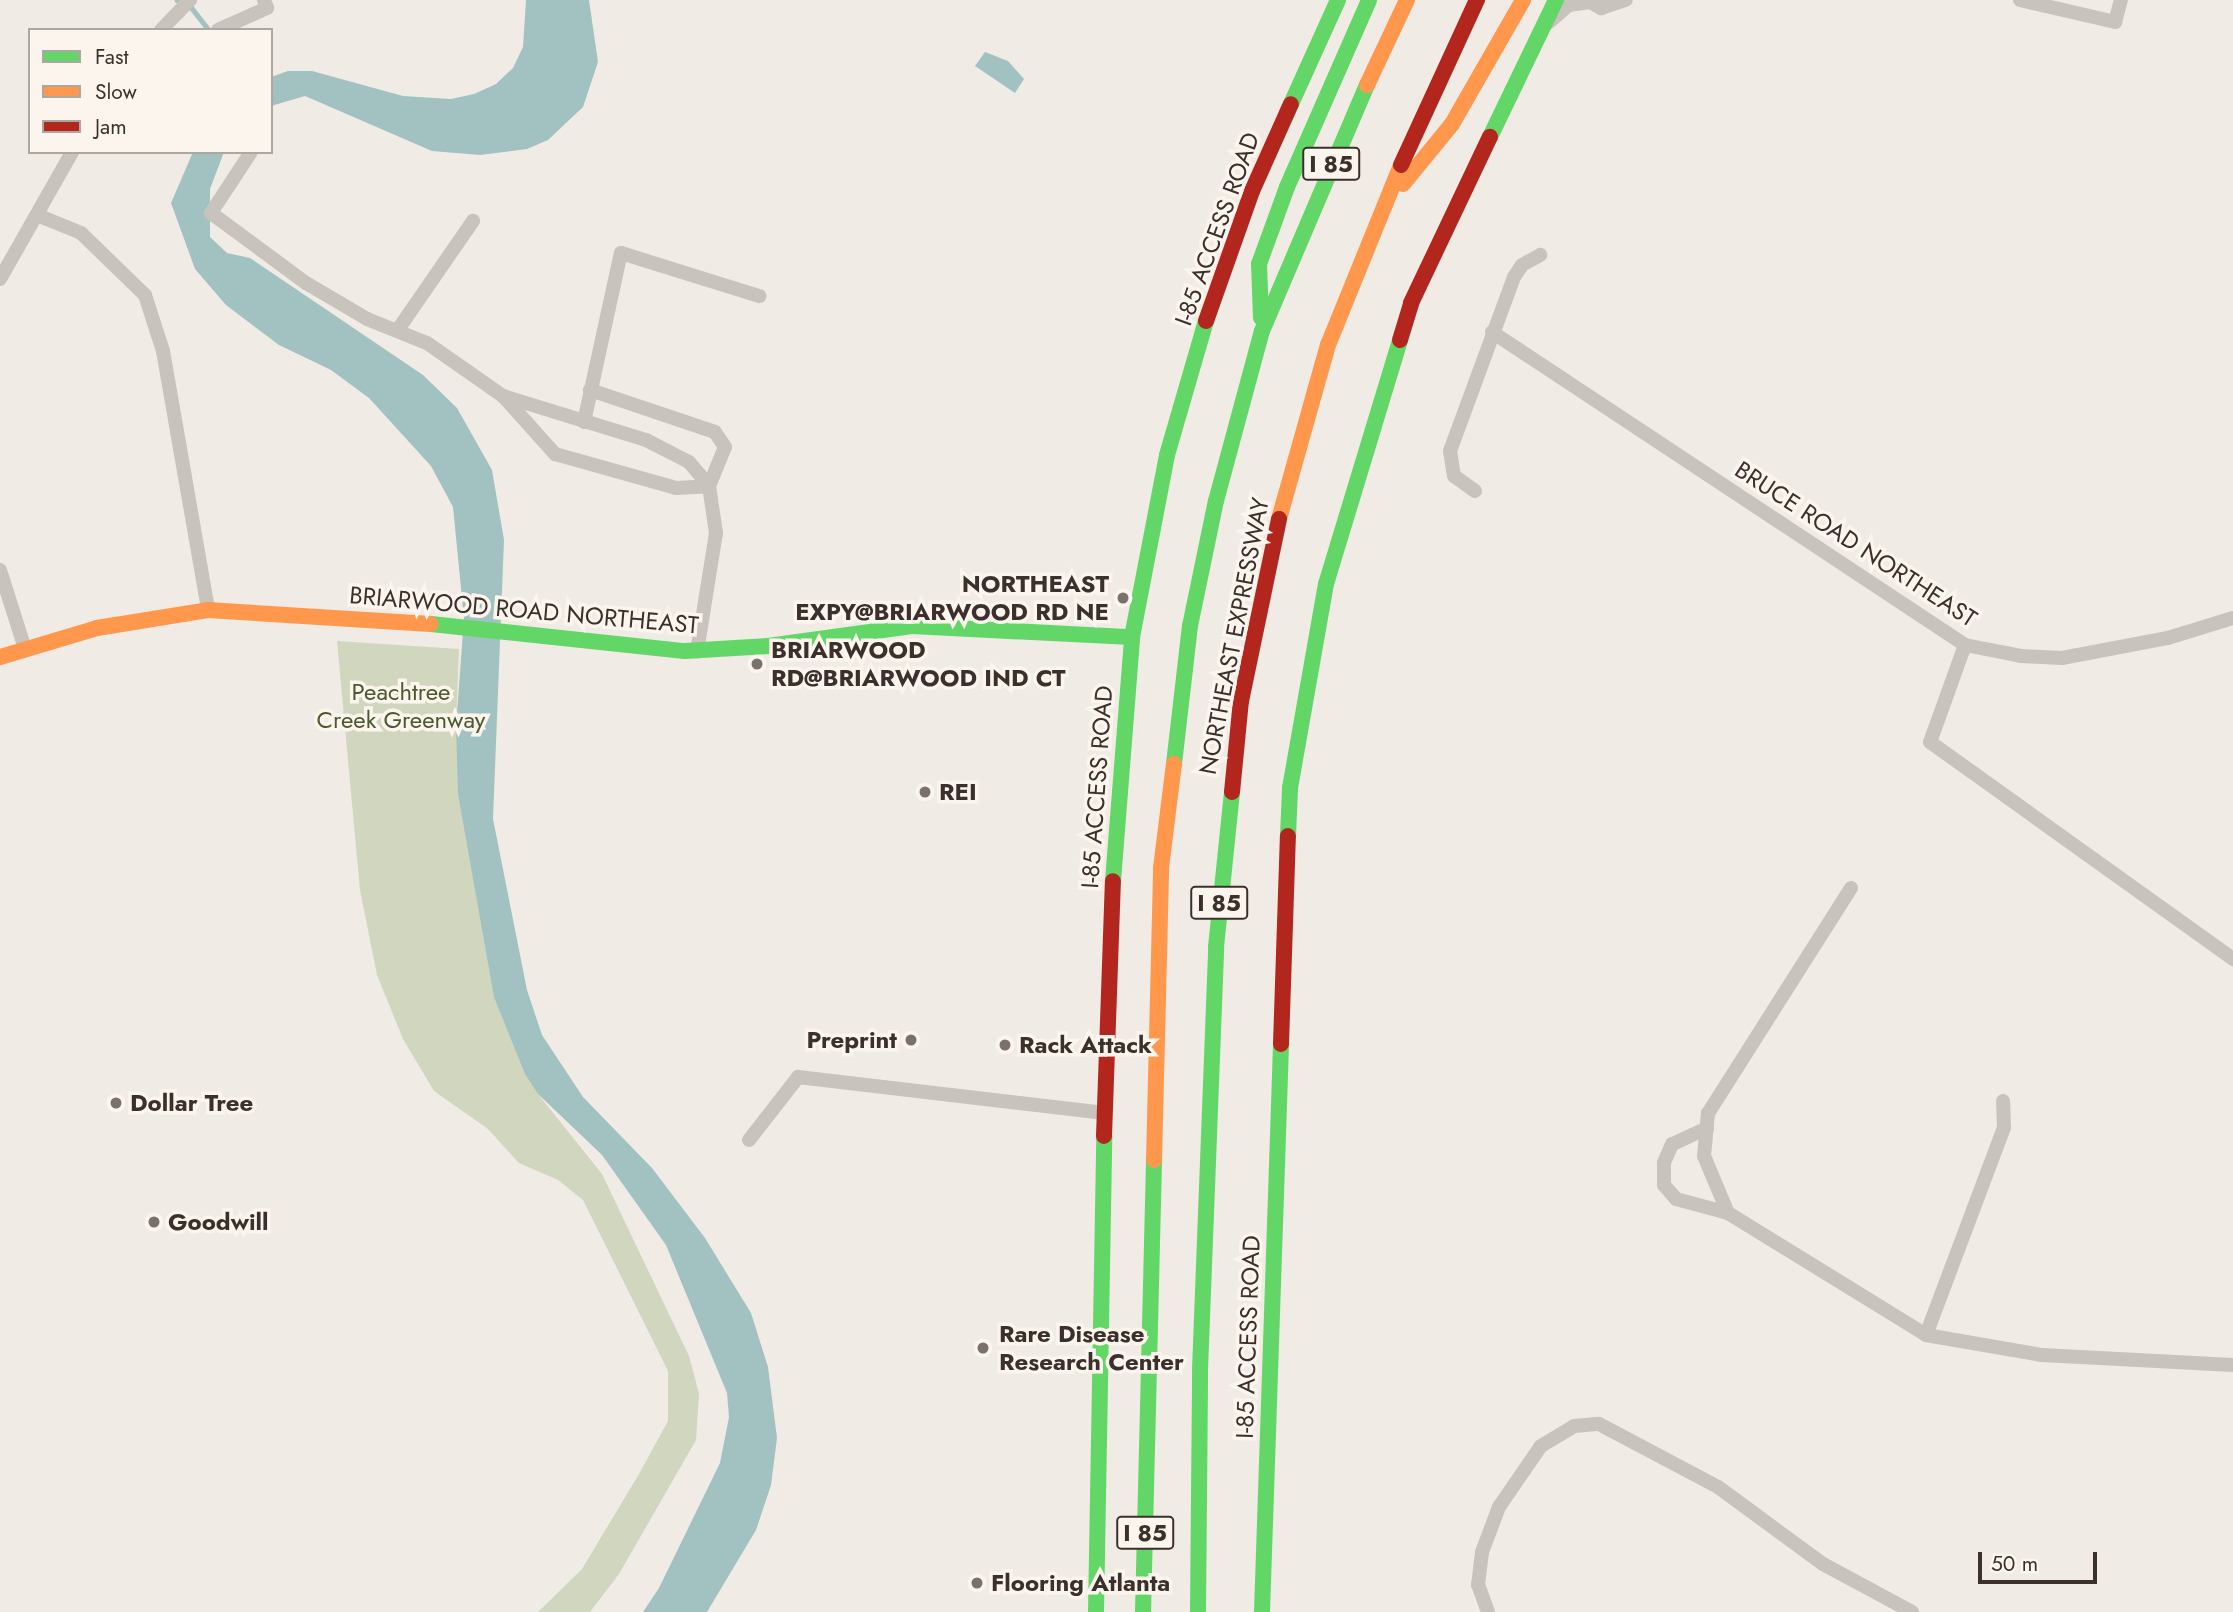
<!DOCTYPE html>
<html>
<head>
<meta charset="utf-8">
<style>
	body { margin:0 }
	#map { position:relative; width:2233px; height:1612px; overflow:hidden; background:#f0ebe5; font-family:Jost,sans-serif }
	div>[style] { position:absolute }
	.green>* { inset:0; background:#d1d6bf }
	.water>* { inset:0; background:#a1c2c1 }
	.stream>* { height:4.5px; margin:-2.25px; padding:0 2.25px; transform-origin:2.25px; border-radius:2.25px; background:#a1c2c1 }
	.street>* { height:14px; margin:-7px; padding:0 7px; transform-origin:7px; border-radius:7px; background:#c9c3be }
	.fast>* { height:16px; margin:-8px; padding:0 8px; transform-origin:8px; border-radius:8px; background:#63d668 }
	.slow>* { height:16px; margin:-8px; padding:0 8px; transform-origin:8px; border-radius:8px; background:#ff974d }
	.jam>* { height:16px; margin:-8px; padding:0 8px; transform-origin:8px; border-radius:8px; background:#b3261e }
	.dots>* { width:19px; height:19px; translate:-50% -50%; box-sizing:border-box; border:4px solid #fbf5ee; border-radius:50% }
	span { translate:-50% -50%; white-space:nowrap; text-align:center; line-height:1.15; -webkit-text-stroke:7px #fbf5ee; paint-order:stroke }
	.shield-label span { padding:2px 5px; background:#fbf5ee; border:2px solid; border-radius:5px; -webkit-text-stroke-width:0 }
	.shield-label { font-size:23px; color:#3b302b; font-weight:700 }
	.street-label { font-size:24px; color:#3b302b }
	.poi-label { font-size:24px; color:#3b302b; font-weight:700 }
	.right { translate:-100% -50%; text-align:right }
	.left { translate:0 -50%; text-align:left }
	.park-label { font-size:24px; color:#4a5a2e }
	.legend { position:absolute; left:28px; top:28px; width:245px; height:126px; box-sizing:border-box; background:#fbf5ee; border:2px solid #aea6a0; margin:0; padding:9px 12px; list-style:none; font-size:21px; color:#3b302b }
	.legend li { display:flex; align-items:center; gap:14px; height:35px }
	.legend b { width:35px; border:2px solid #aea6a0 }
	.scale { position:absolute; left:1978px; top:1552px; width:119px; height:32px; box-sizing:border-box; border:4px solid #3b302b; border-top:0; padding-left:9px; font-size:21px; line-height:24px; white-space:nowrap; color:#3b302b; -webkit-text-stroke:5px #fbf5ee; paint-order:stroke }
</style>
</head>
<body>
<div id="map">
	<div class="green">
		<i style="clip-path:polygon(337px 641px,459px 649px,456px 727px,538px 1094px,602px 1174px,689px 1356px,699px 1394px,696px 1440px,619px 1574px,590px 1612px,538px 1612px,582px 1569px,639px 1474px,668px 1421px,668px 1371px,583px 1200px,558px 1180px,519px 1163px,488px 1129px,434px 1091px,403px 1039px,377px 975px,360px 890px)"></i>
	</div>
	<div class="water">
		<i style="clip-path:polygon(526px 0,589px 0,598px 62px,583px 107px,548px 140px,527px 149px,480px 155px,432px 151px,305px 96px,271px 106px,271px 77px,288px 71px,312px 71px,403px 96px,451px 99px,474px 94px,496px 84px,513px 68px,523px 47px)"></i>
		<i style="clip-path:polygon(985px 52px,1008px 61px,1024px 79px,1015px 93px,975px 66px)"></i>
		<i style="clip-path:polygon(193px 152px,224px 152px,210px 189px,210px 237px,227px 253px,250px 258px,423px 375px,457px 408px,492px 470px,504px 540px,493px 819px,527px 990px,542px 1035px,583px 1097px,652px 1168px,705px 1238px,751px 1313px,768px 1367px,777px 1438px,771px 1485px,756px 1530px,707px 1612px,643px 1612px,659px 1588px,720px 1463px,729px 1417px,727px 1393px,666px 1245px,602px 1155px,538px 1094px,525px 1074px,494px 997px,458px 794px,456px 727px,464px 618px,453px 507px,431px 466px,369px 398px,331px 370px,279px 345px,226px 305px,195px 269px,171px 203px)"></i>
	</div>
	<div class="stream">
		<i style="left:177px;top:0;width:16px;rotate:27deg"></i>
		<i style="left:191px;top:7px;width:29px;rotate:52deg"></i>
	</div>
	<div class="street">
		<i style="left:2020px;top:0;width:98px;rotate:13deg"></i>
		<i style="left:2115px;top:22px;width:23px;rotate:-75deg"></i>
		<i style="left:1548px;top:23px;width:28px;rotate:-41deg"></i>
		<i style="left:1569px;top:5px;width:21px;rotate:-8deg"></i>
		<i style="left:1590px;top:2px;width:13px;rotate:29deg"></i>
		<i style="left:1601px;top:8px;width:26px;rotate:-18deg"></i>
		<i style="left:161px;top:30px;width:42px;rotate:-46deg"></i>
		<i style="left:218px;top:30px;width:54px;rotate:-24.2deg"></i>
		<i style="left:267px;top:8px;width:9px;rotate:-111deg"></i>
		<i style="left:251px;top:152px;width:73px;rotate:123.3deg"></i>
		<i style="left:211px;top:213px;width:118px;rotate:36.4deg"></i>
		<i style="left:306px;top:283px;width:71px;rotate:30.5deg"></i>
		<i style="left:367px;top:319px;width:65px;rotate:21.8deg"></i>
		<i style="left:427px;top:343px;width:93px;rotate:34.9deg"></i>
		<i style="left:503px;top:396px;width:150px;rotate:17.1deg"></i>
		<i style="left:646px;top:440px;width:48px;rotate:27.1deg"></i>
		<i style="left:689px;top:462px;width:31px;rotate:50deg"></i>
		<i style="left:709px;top:486px;width:48px;rotate:81.5deg"></i>
		<i style="left:716px;top:533px;width:120px;rotate:99.1deg"></i>
		<i style="left:37px;top:215px;width:48px;rotate:22.2deg"></i>
		<i style="left:81px;top:233px;width:89px;rotate:44.1deg"></i>
		<i style="left:145px;top:295px;width:59px;rotate:72.2deg"></i>
		<i style="left:163px;top:351px;width:263px;rotate:80.1deg"></i>
		<i style="left:0;top:279px;width:146px;rotate:-60.4deg"></i>
		<i style="left:397px;top:331px;width:134px;rotate:-55.4deg"></i>
		<i style="left:1492px;top:332px;width:567px;rotate:33.49deg"></i>
		<i style="left:1965px;top:645px;width:57px;rotate:11.1deg"></i>
		<i style="left:2021px;top:656px;width:41px;rotate:2.8deg"></i>
		<i style="left:2062px;top:658px;width:108px;rotate:-10.7deg"></i>
		<i style="left:2168px;top:638px;width:68px;rotate:-17.1deg"></i>
		<i style="left:503px;top:396px;width:78px;rotate:48.1deg"></i>
		<i style="left:555px;top:454px;width:126px;rotate:15.7deg"></i>
		<i style="left:676px;top:488px;width:33px;rotate:-3deg"></i>
		<i style="left:709px;top:486px;width:42px;rotate:-67.7deg"></i>
		<i style="left:725px;top:447px;width:18px;rotate:-124deg"></i>
		<i style="left:715px;top:432px;width:132px;rotate:-161.4deg"></i>
		<i style="left:584px;top:422px;width:173px;rotate:-77.7deg"></i>
		<i style="left:621px;top:253px;width:145px;rotate:17.3deg"></i>
		<i style="left:1475px;top:491px;width:26px;rotate:-144deg"></i>
		<i style="left:1454px;top:476px;width:25px;rotate:-99deg"></i>
		<i style="left:1450px;top:451px;width:185px;rotate:-69.8deg"></i>
		<i style="left:1514px;top:277px;width:14px;rotate:-56deg"></i>
		<i style="left:1522px;top:265px;width:21px;rotate:-29deg"></i>
		<i style="left:0;top:570px;width:83px;rotate:72.4deg"></i>
		<i style="left:1965px;top:645px;width:103px;rotate:109.8deg"></i>
		<i style="left:1930px;top:742px;width:373px;rotate:35.6deg"></i>
		<i style="left:1851px;top:888px;width:267px;rotate:122.4deg"></i>
		<i style="left:1708px;top:1113px;width:43px;rotate:95.3deg"></i>
		<i style="left:1704px;top:1156px;width:62px;rotate:67.2deg"></i>
		<i style="left:1728px;top:1213px;width:233px;rotate:31.6deg"></i>
		<i style="left:1926px;top:1335px;width:118px;rotate:9.8deg"></i>
		<i style="left:2042px;top:1355px;width:191px;rotate:3deg"></i>
		<i style="left:1707px;top:1128px;width:38px;rotate:155deg"></i>
		<i style="left:1672px;top:1144px;width:21px;rotate:113deg"></i>
		<i style="left:1664px;top:1163px;width:22px;rotate:90deg"></i>
		<i style="left:1664px;top:1185px;width:18px;rotate:49deg"></i>
		<i style="left:1676px;top:1199px;width:54px;rotate:15.1deg"></i>
		<i style="left:749px;top:1140px;width:80px;rotate:-52.1deg"></i>
		<i style="left:798px;top:1077px;width:309px;rotate:6.7deg"></i>
		<i style="left:1926px;top:1335px;width:222px;rotate:-69.4deg"></i>
		<i style="left:2004px;top:1127px;width:26px;rotate:-92deg"></i>
		<i style="left:1488px;top:1612px;width:29px;rotate:-110deg"></i>
		<i style="left:1478px;top:1585px;width:33px;rotate:-83deg"></i>
		<i style="left:1482px;top:1552px;width:48px;rotate:-69.3deg"></i>
		<i style="left:1499px;top:1507px;width:74px;rotate:-55.5deg"></i>
		<i style="left:1541px;top:1446px;width:39px;rotate:-31deg"></i>
		<i style="left:1574px;top:1426px;width:25px;rotate:-5deg"></i>
		<i style="left:1599px;top:1424px;width:135px;rotate:27.9deg"></i>
		<i style="left:1718px;top:1487px;width:130px;rotate:36.3deg"></i>
		<i style="left:1823px;top:1564px;width:101px;rotate:28.3deg"></i>
	</div>
	<div class="fast">
		<i style="left:1291px;top:104px;width:114px;rotate:-65.7deg"></i>
		<i style="left:1490px;top:137px;width:152px;rotate:-64.3deg"></i>
		<i style="left:1261px;top:318px;width:54px;rotate:-92.1deg"></i>
		<i style="left:1259px;top:264px;width:82px;rotate:-70deg"></i>
		<i style="left:1287px;top:187px;width:204px;rotate:-66.3deg"></i>
		<i style="left:431px;top:624px;width:255px;rotate:6.1deg"></i>
		<i style="left:685px;top:651px;width:83px;rotate:-3.4deg"></i>
		<i style="left:768px;top:646px;width:145px;rotate:-7.9deg"></i>
		<i style="left:912px;top:626px;width:220px;rotate:2.9deg"></i>
		<i style="left:1174px;top:764px;width:139px;rotate:-83.4deg"></i>
		<i style="left:1190px;top:626px;width:128px;rotate:-78.3deg"></i>
		<i style="left:1216px;top:501px;width:176px;rotate:-74.9deg"></i>
		<i style="left:1262px;top:331px;width:267px;rotate:-66.9deg"></i>
		<i style="left:1288px;top:836px;width:48px;rotate:-87.6deg"></i>
		<i style="left:1290px;top:788px;width:207px;rotate:-80deg"></i>
		<i style="left:1326px;top:584px;width:255px;rotate:-73.1deg"></i>
		<i style="left:1113px;top:881px;width:245px;rotate:-85.5deg"></i>
		<i style="left:1132px;top:637px;width:185px;rotate:-79.1deg"></i>
		<i style="left:1167px;top:455px;width:140px;rotate:-73.8deg"></i>
		<i style="left:1096px;top:1612px;width:476px;rotate:-89deg"></i>
		<i style="left:1143px;top:1612px;width:452px;rotate:-88.6deg"></i>
		<i style="left:1198px;top:1612px;width:242px;rotate:-89.5deg"></i>
		<i style="left:1200px;top:1370px;width:423px;rotate:-87.8deg"></i>
		<i style="left:1216px;top:947px;width:156px;rotate:-84.1deg"></i>
		<i style="left:1262px;top:1612px;width:568px;rotate:-88.08deg"></i>
	</div>
	<div class="slow">
		<i style="left:1367px;top:85px;width:94px;rotate:-64.8deg"></i>
		<i style="left:1403px;top:184px;width:77px;rotate:-50.8deg"></i>
		<i style="left:1452px;top:124px;width:143px;rotate:-60.2deg"></i>
		<i style="left:1279px;top:519px;width:181px;rotate:-74.3deg"></i>
		<i style="left:1328px;top:345px;width:194px;rotate:-67.9deg"></i>
		<i style="left:0;top:657px;width:101px;rotate:-16.6deg"></i>
		<i style="left:97px;top:628px;width:112px;rotate:-9.2deg"></i>
		<i style="left:208px;top:610px;width:223px;rotate:3.6deg"></i>
		<i style="left:1154px;top:1160px;width:292px;rotate:-88.6deg"></i>
		<i style="left:1161px;top:868px;width:105px;rotate:-82.9deg"></i>
	</div>
	<div class="jam">
		<i style="left:1401px;top:165px;width:182px;rotate:-65.3deg"></i>
		<i style="left:1206px;top:321px;width:138px;rotate:-70.5deg"></i>
		<i style="left:1252px;top:191px;width:95px;rotate:-65.9deg"></i>
		<i style="left:1400px;top:340px;width:39px;rotate:-73deg"></i>
		<i style="left:1411px;top:303px;width:184px;rotate:-64.6deg"></i>
		<i style="left:1232px;top:792px;width:91px;rotate:-84.4deg"></i>
		<i style="left:1241px;top:701px;width:186px;rotate:-78.2deg"></i>
		<i style="left:1281px;top:1044px;width:208px;rotate:-88.1deg"></i>
		<i style="left:1104px;top:1136px;width:255px;rotate:-88deg"></i>
	</div>
	<div class="dots">
		<i style="left:1123px;top:598px;background:#7a716c"></i>
		<i style="left:757px;top:664px;background:#7a716c"></i>
		<i style="left:925px;top:792px;background:#7a716c"></i>
		<i style="left:911px;top:1040px;background:#7a716c"></i>
		<i style="left:1005px;top:1045px;background:#7a716c"></i>
		<i style="left:116px;top:1103px;background:#7a716c"></i>
		<i style="left:154px;top:1222px;background:#7a716c"></i>
		<i style="left:983px;top:1348px;background:#7a716c"></i>
		<i style="left:977px;top:1583px;background:#7a716c"></i>
	</div>
	<div class="shield-label">
		<span style="left:1331px;top:164px">I 85</span>
		<span style="left:1219px;top:903px">I 85</span>
		<span style="left:1145px;top:1533px">I 85</span>
	</div>
	<div class="street-label">
		<span style="left:1217px;top:229px;rotate:-70deg">I-85 ACCESS ROAD</span>
		<span style="left:1856px;top:544px;rotate:33deg">BRUCE ROAD NORTHEAST</span>
		<span style="left:524px;top:610px;rotate:5deg">BRIARWOOD ROAD NORTHEAST</span>
		<span style="left:1234px;top:636px;rotate:-79deg">NORTHEAST EXPRESSWAY</span>
		<span style="left:1097px;top:787px;rotate:-86deg">I-85 ACCESS ROAD</span>
		<span style="left:1248px;top:1337px;rotate:-88deg">I-85 ACCESS ROAD</span>
	</div>
	<div class="poi-label">
		<span class="right" style="left:1109px;top:598px">NORTHEAST<br>EXPY@BRIARWOOD RD NE</span>
		<span class="left" style="left:771px;top:664px">BRIARWOOD<br>RD@BRIARWOOD IND CT</span>
		<span class="left" style="left:939px;top:792px">REI</span>
		<span class="right" style="left:897px;top:1040px">Preprint</span>
		<span class="left" style="left:1019px;top:1045px">Rack Attack</span>
		<span class="left" style="left:130px;top:1103px">Dollar Tree</span>
		<span class="left" style="left:168px;top:1222px">Goodwill</span>
		<span class="left" style="left:999px;top:1348px">Rare Disease<br>Research Center</span>
		<span class="left" style="left:991px;top:1583px">Flooring Atlanta</span>
	</div>
	<div class="park-label">
		<span style="left:401px;top:706px">Peachtree<br>Creek Greenway</span>
	</div>
	<ul class="legend">
	<li><b style="height:9px;background:#63d668"></b>Fast</li>
	<li><b style="height:9px;background:#ff974d"></b>Slow</li>
	<li><b style="height:9px;background:#b3261e"></b>Jam</li>
	</ul>
	<div class="scale">50 m</div>
</div>
</body>
</html>
